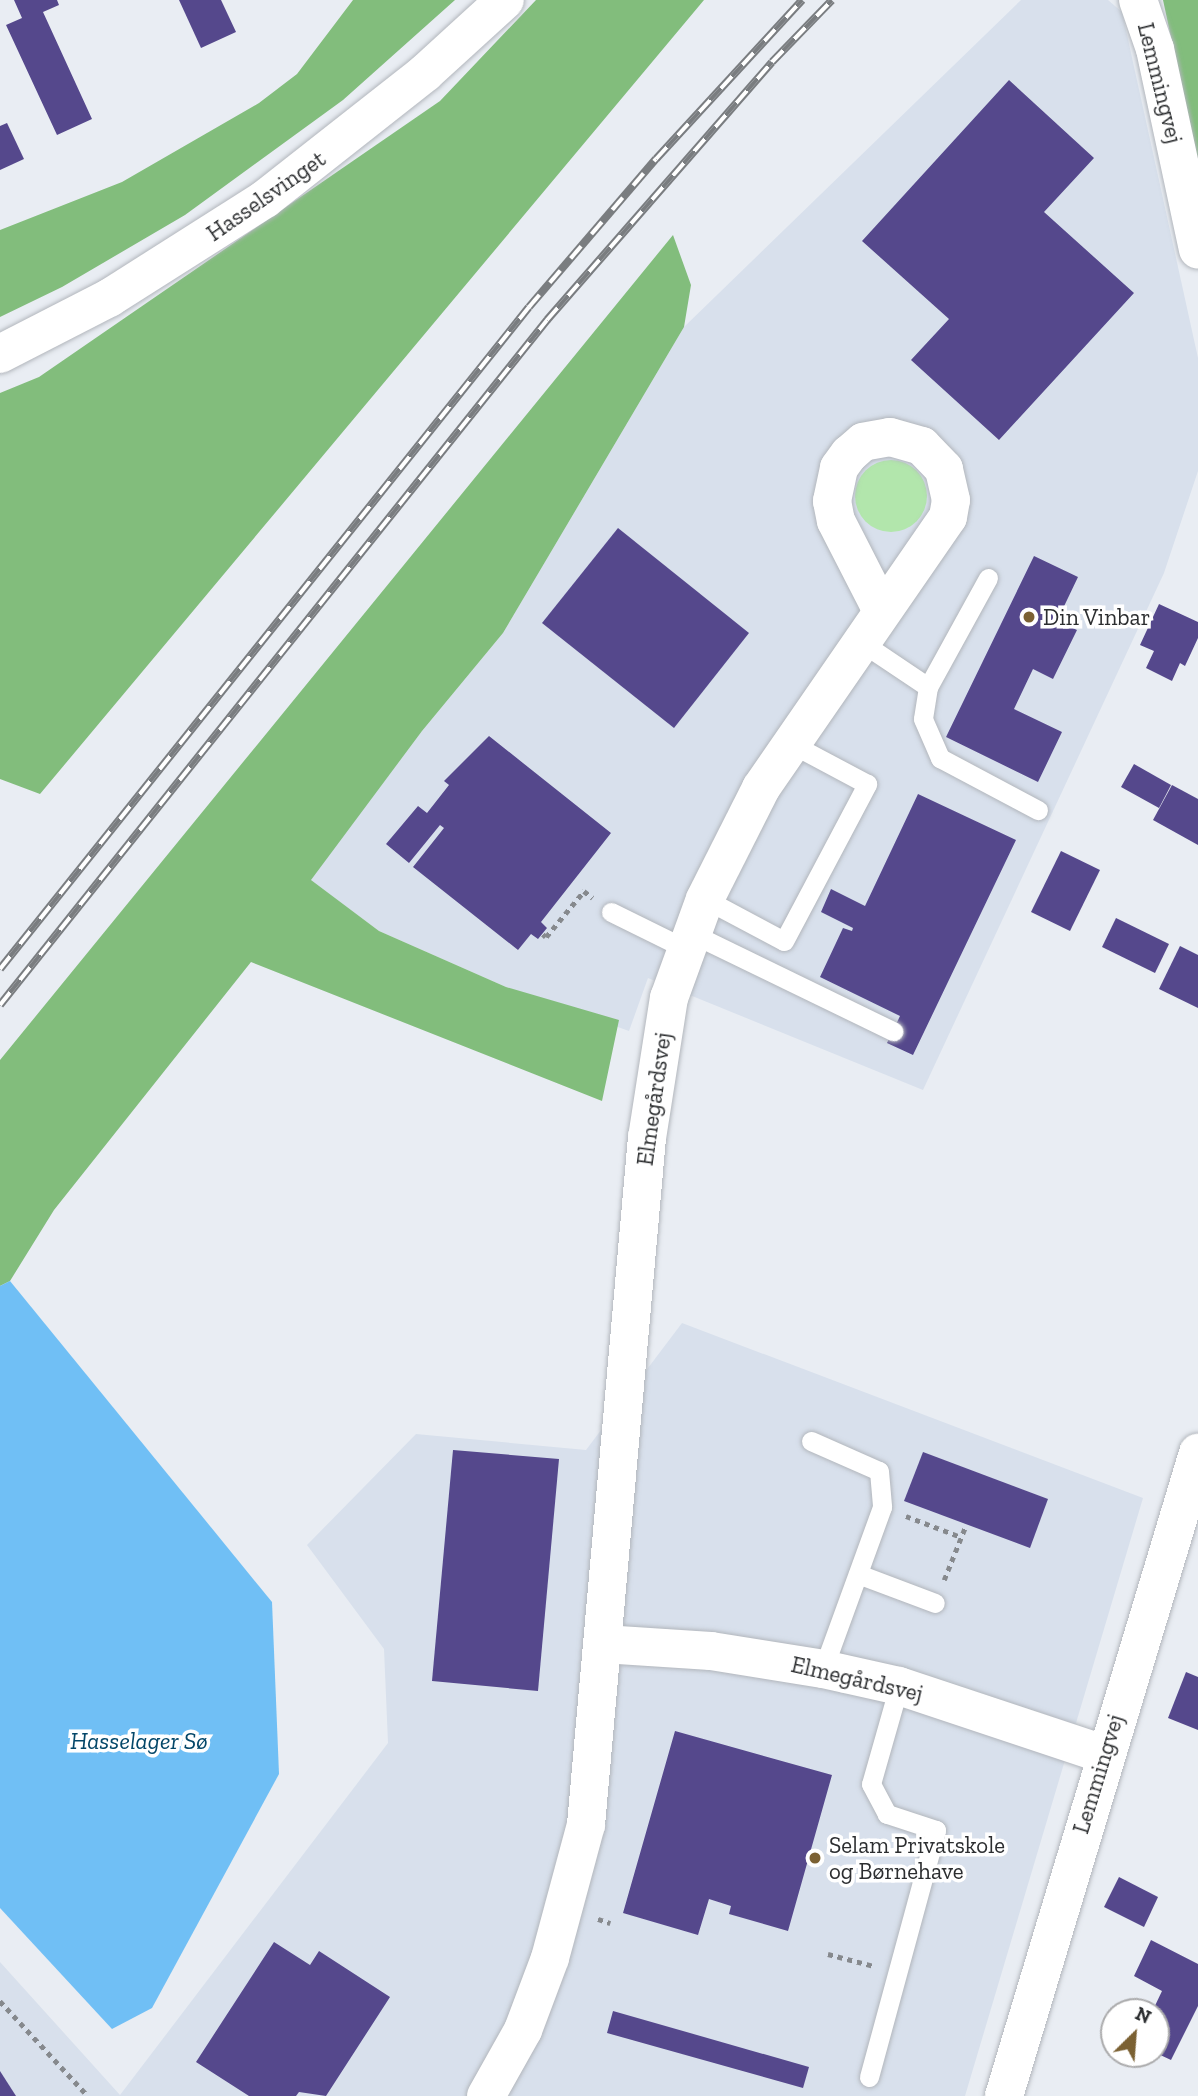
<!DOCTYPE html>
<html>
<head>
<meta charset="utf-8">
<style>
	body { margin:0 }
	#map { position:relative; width:1198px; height:2096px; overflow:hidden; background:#e9edf3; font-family:"Zilla Slab",serif }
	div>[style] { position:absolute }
	.built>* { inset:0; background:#d8e0ec }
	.green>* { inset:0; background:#b2e6ac }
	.round { border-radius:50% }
	.forest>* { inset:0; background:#82bd7c }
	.water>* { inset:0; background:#70bff5 }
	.building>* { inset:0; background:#55488c }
	.path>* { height:4.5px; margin-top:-2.25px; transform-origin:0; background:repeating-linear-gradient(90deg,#86898d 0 5px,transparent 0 10px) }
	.roads { filter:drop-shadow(0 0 2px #b2b6bc) drop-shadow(0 0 2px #b2b6bc) }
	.service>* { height:19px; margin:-9.5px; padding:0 9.5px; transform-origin:9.5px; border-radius:9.5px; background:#fff }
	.minor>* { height:38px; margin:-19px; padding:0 19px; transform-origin:19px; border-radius:19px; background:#fff }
	.tertiary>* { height:38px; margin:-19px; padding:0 19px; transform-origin:19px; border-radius:19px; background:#fff }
	.rail>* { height:8px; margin-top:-4px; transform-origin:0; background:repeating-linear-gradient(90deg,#fff 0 16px,#7a7d80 0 32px); box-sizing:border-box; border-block:2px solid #7a7d80 }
	.dots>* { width:19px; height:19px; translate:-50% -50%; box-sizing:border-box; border:4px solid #fff; border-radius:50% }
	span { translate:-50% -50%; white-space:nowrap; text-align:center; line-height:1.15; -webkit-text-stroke:7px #fff; paint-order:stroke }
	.street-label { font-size:23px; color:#2c2e30 }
	.poi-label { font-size:23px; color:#2c2e30 }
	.left { translate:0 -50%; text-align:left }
	.water-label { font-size:24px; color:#044769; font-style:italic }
	.north { position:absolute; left:1100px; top:1998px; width:70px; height:70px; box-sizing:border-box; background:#fff; border:2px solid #ababac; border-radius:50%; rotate:25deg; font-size:19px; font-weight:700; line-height:28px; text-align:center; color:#2c2e30 }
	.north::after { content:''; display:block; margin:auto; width:24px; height:32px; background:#7b6133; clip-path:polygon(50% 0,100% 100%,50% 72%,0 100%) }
</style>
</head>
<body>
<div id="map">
	<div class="built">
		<i style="clip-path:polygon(1021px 0,1108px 0,1122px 12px,1198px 358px,1198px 471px,1164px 573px,923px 1090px,648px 978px,629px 1031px,506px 987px,379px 931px,310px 880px,422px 731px,503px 633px,684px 327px)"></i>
		<i style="clip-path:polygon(682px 1323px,1143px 1498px,965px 2096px,0 2096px,0 1962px,120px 2095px,388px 1743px,384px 1649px,307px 1545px,416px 1434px,586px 1450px)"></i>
	</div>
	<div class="green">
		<i class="round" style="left:855px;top:460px;width:72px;height:72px"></i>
	</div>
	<div class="forest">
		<i style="clip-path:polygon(353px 0,455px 0,343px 100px,185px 215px,62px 287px,0 317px,0 230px,122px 182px,259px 103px,297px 74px)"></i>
		<i style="clip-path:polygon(536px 0,704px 0,40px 794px,0 779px,0 393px,39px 377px,440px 101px)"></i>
		<i style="clip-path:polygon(1163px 0,1198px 0,1198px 164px)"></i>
		<i style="clip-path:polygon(673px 235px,691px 285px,684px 327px,503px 633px,422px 731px,311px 880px,379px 931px,506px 987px,619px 1020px,602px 1101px,251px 962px,54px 1210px,10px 1281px,0 1286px,0 1060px)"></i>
	</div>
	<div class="water">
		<i style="clip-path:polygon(10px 1281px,272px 1602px,279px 1774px,152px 2008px,112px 2029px,0 1908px,0 1286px)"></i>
	</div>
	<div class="building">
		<i style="clip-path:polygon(14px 0,57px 0,59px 5px,43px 12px,92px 119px,57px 135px,6px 25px,22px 18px)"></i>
		<i style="clip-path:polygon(179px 0,221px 0,236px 32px,201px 48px)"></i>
		<i style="clip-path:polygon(1009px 80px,1094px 158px,1044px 212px,1134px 293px,999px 440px,911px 360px,949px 319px,862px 241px)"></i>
		<i style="clip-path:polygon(7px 123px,24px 159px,0 170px,0 126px)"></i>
		<i style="clip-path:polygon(618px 528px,749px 633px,674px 728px,542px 623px)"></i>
		<i style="clip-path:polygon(1034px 556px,1078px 577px,1057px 621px,1077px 630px,1053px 679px,1033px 669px,1014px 709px,1062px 732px,1038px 782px,946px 737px)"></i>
		<i style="clip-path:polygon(1159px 604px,1198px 622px,1198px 638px,1185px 666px,1180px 663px,1172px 681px,1146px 668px,1154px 651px,1140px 645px)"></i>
		<i style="clip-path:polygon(489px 736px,611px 833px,541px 922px,547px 928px,538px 939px,531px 934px,518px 950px,413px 867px,444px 828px,440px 825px,409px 863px,386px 844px,418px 806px,427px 813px,449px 785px,444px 781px)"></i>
		<i style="clip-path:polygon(1134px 764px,1171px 785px,1159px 808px,1121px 787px)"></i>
		<i style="clip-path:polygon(1172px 785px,1198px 799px,1198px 845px,1153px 820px)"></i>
		<i style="clip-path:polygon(918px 794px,1016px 840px,913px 1055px,887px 1043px,900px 1016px,820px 977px,843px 928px,852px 931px,853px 928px,821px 912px,831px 889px,865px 906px)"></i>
		<i style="clip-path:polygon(1061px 851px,1100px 870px,1070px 931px,1031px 912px)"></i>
		<i style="clip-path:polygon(1116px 918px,1169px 944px,1155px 973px,1102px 947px)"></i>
		<i style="clip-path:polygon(1180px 946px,1198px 955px,1198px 1008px,1159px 989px)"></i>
		<i style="clip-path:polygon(453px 1450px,559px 1459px,538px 1691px,432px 1681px)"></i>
		<i style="clip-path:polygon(923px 1452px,1048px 1499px,1030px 1548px,904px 1501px)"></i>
		<i style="clip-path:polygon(1186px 1672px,1198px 1677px,1198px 1730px,1168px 1718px)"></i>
		<i style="clip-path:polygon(675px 1731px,832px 1775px,788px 1931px,729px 1914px,731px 1906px,709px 1899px,698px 1935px,623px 1913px)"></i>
		<i style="clip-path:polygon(1119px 1877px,1158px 1897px,1144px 1927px,1104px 1907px)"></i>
		<i style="clip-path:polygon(1151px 1940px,1198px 1964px,1198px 2006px,1171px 2060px,1156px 2053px,1156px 2012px,1152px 2012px,1162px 1991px,1134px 1976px)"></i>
		<i style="clip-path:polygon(274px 1942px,310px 1965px,319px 1951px,390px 1997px,326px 2096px,299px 2092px,296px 2096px,249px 2096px,196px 2062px)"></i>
		<i style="clip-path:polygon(613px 2011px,809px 2067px,803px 2088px,607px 2033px)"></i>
		<i style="clip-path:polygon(0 2071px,16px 2096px,0 2096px)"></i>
	</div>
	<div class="path">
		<i style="left:543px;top:934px;width:4px;rotate:45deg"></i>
		<i style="left:546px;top:937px;width:60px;rotate:-50.4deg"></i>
		<i style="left:584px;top:891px;width:11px;rotate:38deg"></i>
		<i style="left:906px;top:1516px;width:59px;rotate:20.9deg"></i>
		<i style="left:944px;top:1580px;width:59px;rotate:-68.2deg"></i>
		<i style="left:598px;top:1919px;width:13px;rotate:18deg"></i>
		<i style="left:828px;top:1954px;width:48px;rotate:14.6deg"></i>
		<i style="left:0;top:2001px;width:129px;rotate:47.2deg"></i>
	</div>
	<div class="roads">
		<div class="service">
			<i style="left:988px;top:578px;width:124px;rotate:118.8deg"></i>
			<i style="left:928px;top:687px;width:32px;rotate:99deg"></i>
			<i style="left:923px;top:719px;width:43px;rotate:66.4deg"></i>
			<i style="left:940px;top:758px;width:111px;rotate:28deg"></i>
			<i style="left:861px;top:642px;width:81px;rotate:33.9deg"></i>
			<i style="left:705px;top:899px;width:89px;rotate:28deg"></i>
			<i style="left:784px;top:941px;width:178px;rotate:-62.1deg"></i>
			<i style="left:867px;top:784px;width:87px;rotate:-152deg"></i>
			<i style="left:611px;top:912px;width:81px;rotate:26.3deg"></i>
			<i style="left:691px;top:933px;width:225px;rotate:25.9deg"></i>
			<i style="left:811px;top:1441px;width:74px;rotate:23.8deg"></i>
			<i style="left:879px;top:1471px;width:36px;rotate:85deg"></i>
			<i style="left:882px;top:1507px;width:172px;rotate:110deg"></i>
			<i style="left:858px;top:1574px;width:82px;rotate:20.6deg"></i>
			<i style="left:869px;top:2077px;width:256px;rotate:-74.8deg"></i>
			<i style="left:936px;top:1830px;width:52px;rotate:-161.9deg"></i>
			<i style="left:887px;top:1814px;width:34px;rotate:-118deg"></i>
			<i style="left:871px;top:1784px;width:102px;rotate:-74.1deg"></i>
		</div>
		<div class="minor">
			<i style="left:603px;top:1644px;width:108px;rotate:3.7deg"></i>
			<i style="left:711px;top:1651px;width:113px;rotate:9.1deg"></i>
			<i style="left:823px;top:1669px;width:78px;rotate:12.6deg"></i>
			<i style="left:899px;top:1686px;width:215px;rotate:18.4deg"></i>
			<i style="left:486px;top:2096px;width:76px;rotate:-60.7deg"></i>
			<i style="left:523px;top:2030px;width:77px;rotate:-69.4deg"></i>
			<i style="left:550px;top:1958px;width:138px;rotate:-74.9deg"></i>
			<i style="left:586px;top:1825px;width:690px;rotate:-84.93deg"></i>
			<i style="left:647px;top:1138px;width:142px;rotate:-81.1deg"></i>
			<i style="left:669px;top:998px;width:105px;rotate:-70deg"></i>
			<i style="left:705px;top:899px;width:124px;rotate:-63.2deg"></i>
			<i style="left:761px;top:788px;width:329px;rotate:-55.4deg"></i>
			<i style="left:948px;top:517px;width:17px;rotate:-80deg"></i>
			<i style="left:951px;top:500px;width:32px;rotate:-103deg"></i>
			<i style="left:944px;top:469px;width:32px;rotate:-134deg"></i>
			<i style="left:922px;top:446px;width:33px;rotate:-164deg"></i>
			<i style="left:890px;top:437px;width:27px;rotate:170deg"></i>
			<i style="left:863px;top:442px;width:18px;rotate:139deg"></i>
			<i style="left:849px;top:454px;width:17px;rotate:126deg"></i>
			<i style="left:839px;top:468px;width:34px;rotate:102deg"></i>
			<i style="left:832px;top:501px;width:20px;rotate:79deg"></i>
			<i style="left:836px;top:521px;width:101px;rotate:62.9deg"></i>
		</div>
		<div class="tertiary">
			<i style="left:1138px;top:0;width:52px;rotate:70.9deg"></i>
			<i style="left:1155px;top:49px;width:205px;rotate:77.9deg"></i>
			<i style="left:0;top:354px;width:123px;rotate:-27.2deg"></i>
			<i style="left:109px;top:298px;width:185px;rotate:-32.4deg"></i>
			<i style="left:265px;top:199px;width:204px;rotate:-38.2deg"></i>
			<i style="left:425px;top:73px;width:108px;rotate:-42.4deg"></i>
			<i style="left:1004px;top:2096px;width:672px;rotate:-73.21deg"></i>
		</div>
	</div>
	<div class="rail">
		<i style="left:0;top:969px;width:847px;rotate:-51.37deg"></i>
		<i style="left:529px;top:307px;width:195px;rotate:-49.4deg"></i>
		<i style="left:656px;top:159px;width:216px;rotate:-47.4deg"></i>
		<i style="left:0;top:1005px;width:877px;rotate:-51.39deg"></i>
		<i style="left:547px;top:320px;width:342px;rotate:-48.9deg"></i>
		<i style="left:772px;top:62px;width:86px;rotate:-45.9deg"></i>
	</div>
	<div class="dots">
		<i style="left:1029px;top:617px;background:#7b6133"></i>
		<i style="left:815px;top:1858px;background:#7b6133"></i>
	</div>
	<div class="street-label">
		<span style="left:1160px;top:83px;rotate:76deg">Lemmingvej</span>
		<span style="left:266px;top:196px;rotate:-35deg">Hasselsvinget</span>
		<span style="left:654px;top:1099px;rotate:-82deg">Elmegårdsvej</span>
		<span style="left:857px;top:1679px;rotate:13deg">Elmegårdsvej</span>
		<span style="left:1098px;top:1774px;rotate:-73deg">Lemmingvej</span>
	</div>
	<div class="poi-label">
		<span class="left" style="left:1043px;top:617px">Din Vinbar</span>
		<span class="left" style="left:829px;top:1858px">Selam Privatskole<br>og Børnehave</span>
	</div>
	<div class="water-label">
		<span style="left:139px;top:1741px">Hasselager Sø</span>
	</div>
	<div class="north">N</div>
</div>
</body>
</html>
